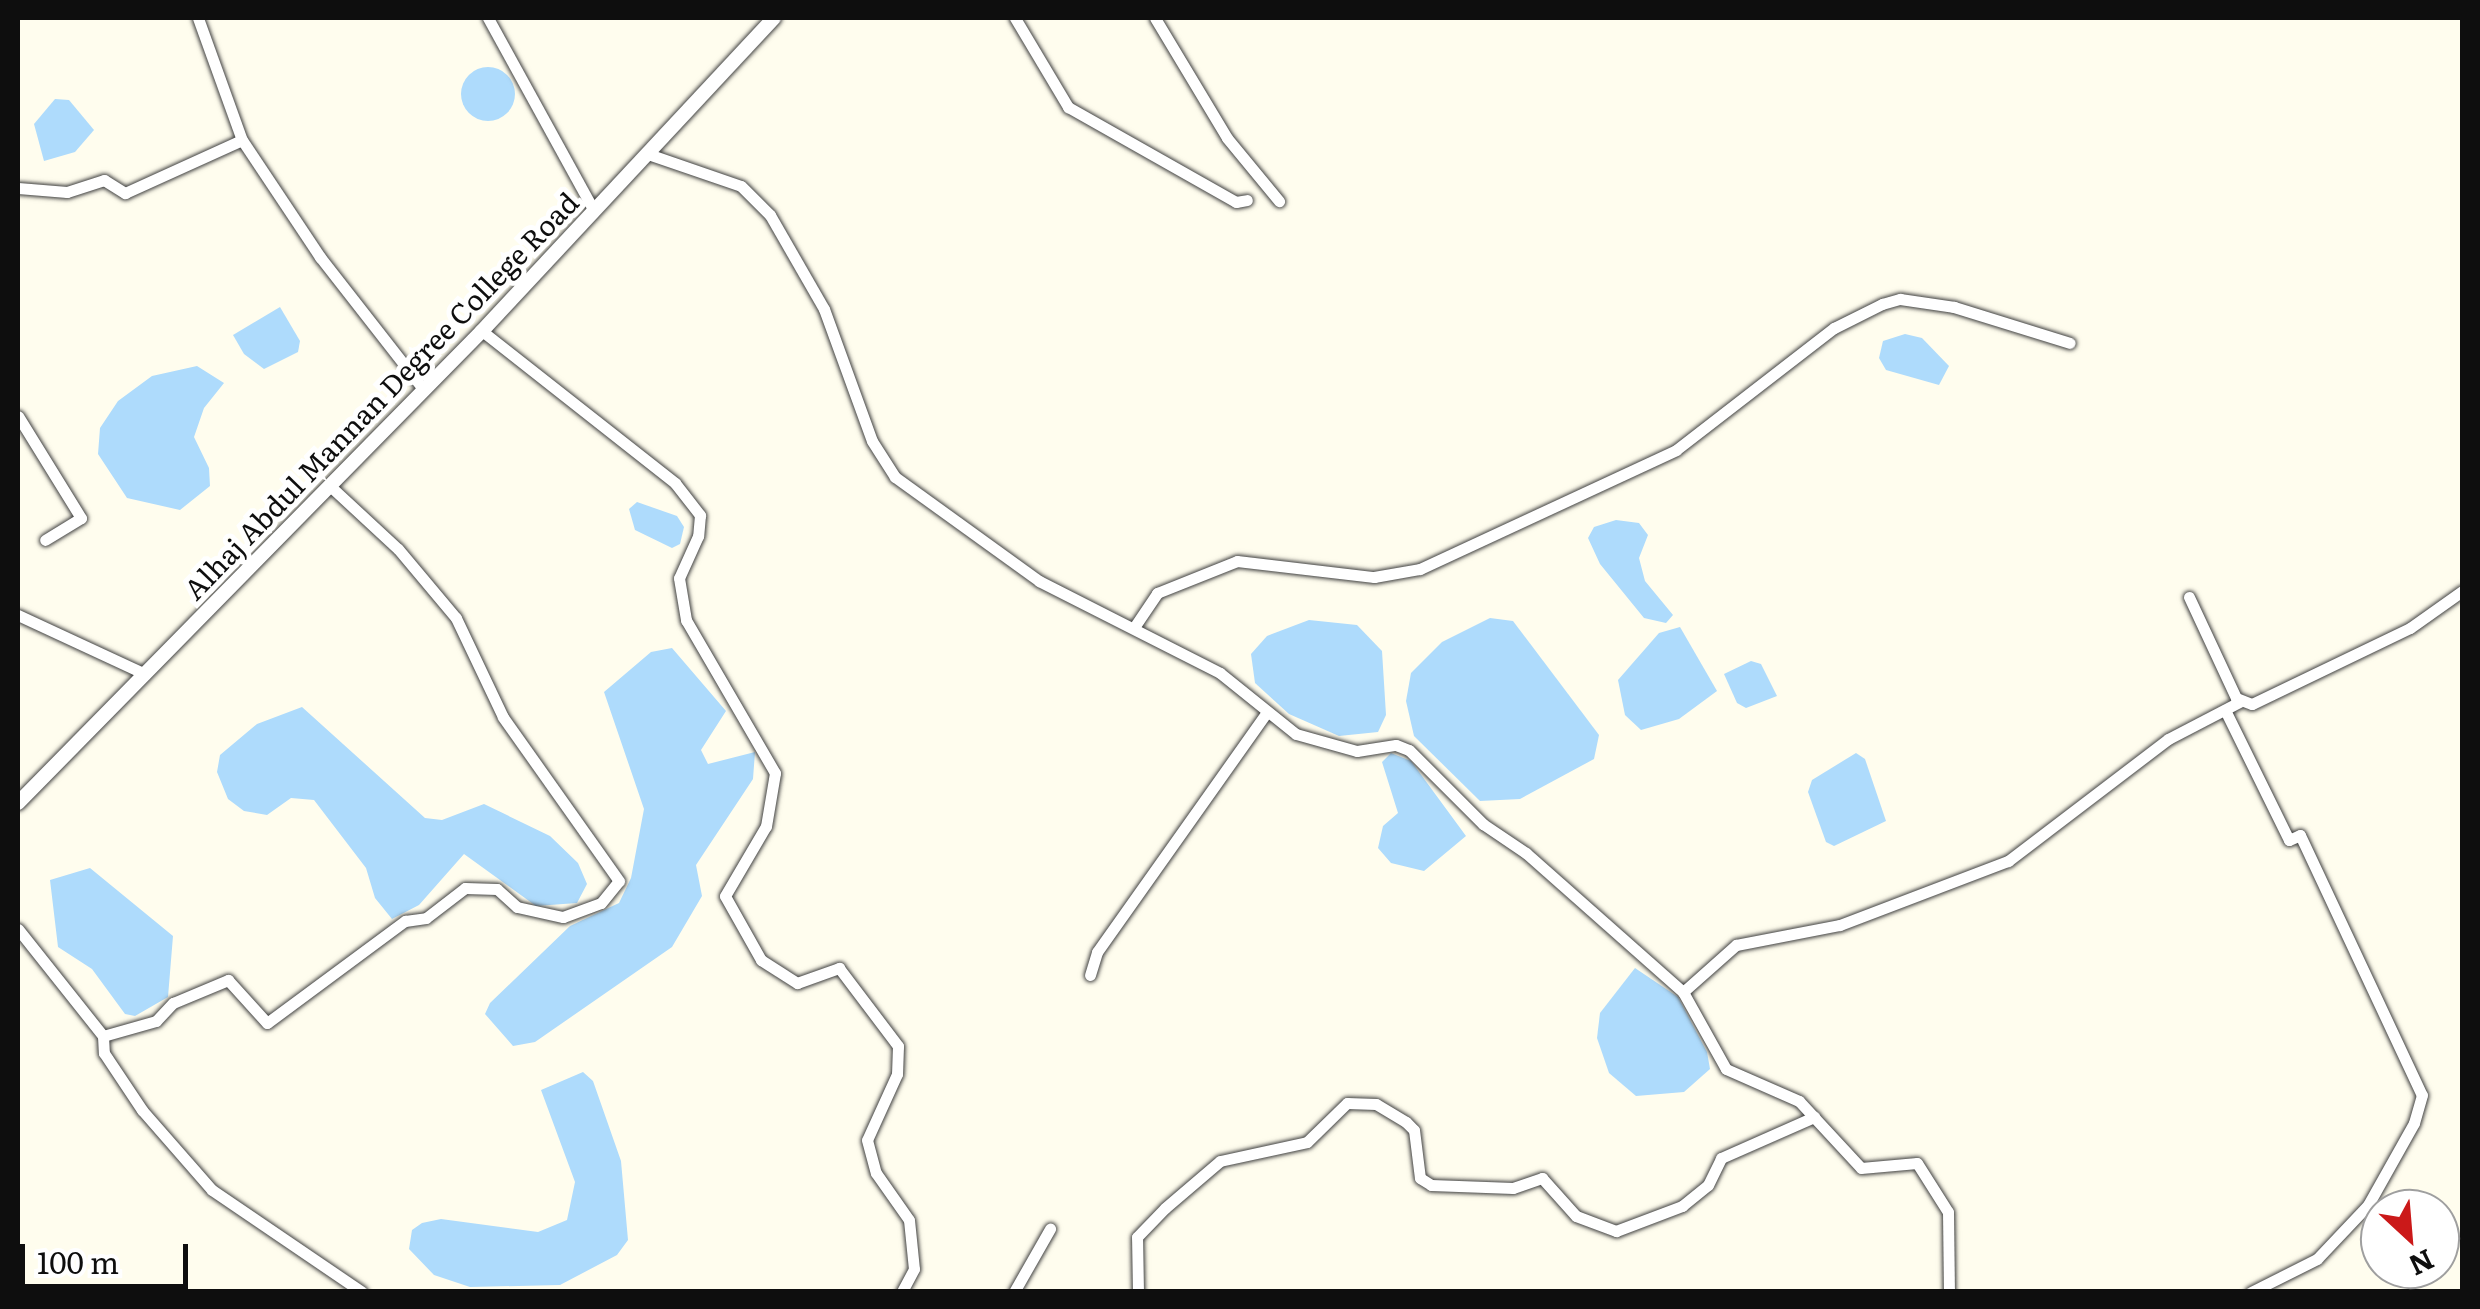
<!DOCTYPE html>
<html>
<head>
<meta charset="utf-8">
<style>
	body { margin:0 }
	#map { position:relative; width:2480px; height:1309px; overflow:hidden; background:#fffdee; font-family:Literata,serif }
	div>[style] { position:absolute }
	.water>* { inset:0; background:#aedbfc }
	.round { border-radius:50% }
	.roads { filter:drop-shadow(0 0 2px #414141) drop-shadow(0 0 2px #414141) }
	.minor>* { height:11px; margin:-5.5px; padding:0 5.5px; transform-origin:5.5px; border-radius:5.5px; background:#fff }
	.tertiary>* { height:14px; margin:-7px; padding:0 7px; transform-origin:7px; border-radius:7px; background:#fff }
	span { translate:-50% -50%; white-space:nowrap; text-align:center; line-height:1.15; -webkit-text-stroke:10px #fff; paint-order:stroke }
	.street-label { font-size:28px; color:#0e0e0e }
	.frame { position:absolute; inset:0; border:20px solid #0e0e0e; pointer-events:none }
	.north { position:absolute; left:2360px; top:1189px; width:100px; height:100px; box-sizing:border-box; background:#fff; border:2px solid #9f9f9f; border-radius:50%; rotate:154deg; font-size:28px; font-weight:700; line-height:40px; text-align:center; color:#0e0e0e }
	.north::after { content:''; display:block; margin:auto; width:35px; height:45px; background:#cb1919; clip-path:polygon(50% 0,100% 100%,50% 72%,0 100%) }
	.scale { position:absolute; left:20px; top:1244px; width:168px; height:45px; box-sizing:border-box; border:5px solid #0e0e0e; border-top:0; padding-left:12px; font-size:30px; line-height:35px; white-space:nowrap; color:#0e0e0e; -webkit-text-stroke:8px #fff; paint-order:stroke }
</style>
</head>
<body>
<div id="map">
	<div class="water">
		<i class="round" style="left:461px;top:67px;width:54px;height:54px"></i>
		<i style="clip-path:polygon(55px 99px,69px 100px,94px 130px,75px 152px,44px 161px,34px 124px)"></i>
		<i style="clip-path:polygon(280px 307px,300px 341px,298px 352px,264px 369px,244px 354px,233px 335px)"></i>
		<i style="clip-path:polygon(1905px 334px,1922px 338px,1949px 366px,1939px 385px,1886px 370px,1879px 358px,1883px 341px)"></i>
		<i style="clip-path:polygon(197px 366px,224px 383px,204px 408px,194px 437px,209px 468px,210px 486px,180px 510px,127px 498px,98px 454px,100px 428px,118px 401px,152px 376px)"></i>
		<i style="clip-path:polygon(637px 502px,677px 516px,684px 527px,680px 544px,672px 548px,635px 530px,629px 509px)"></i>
		<i style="clip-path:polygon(1616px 520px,1639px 523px,1648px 535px,1639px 558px,1645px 581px,1673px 615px,1666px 623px,1644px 618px,1600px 564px,1588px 538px,1594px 527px)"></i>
		<i style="clip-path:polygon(1490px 618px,1513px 621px,1599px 735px,1594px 759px,1520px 799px,1480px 801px,1414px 736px,1406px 701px,1411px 673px,1442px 642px)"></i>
		<i style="clip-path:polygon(1309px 620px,1357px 625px,1382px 651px,1386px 715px,1378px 732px,1339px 736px,1289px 714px,1255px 683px,1251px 654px,1267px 636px)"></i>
		<i style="clip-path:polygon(1680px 627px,1717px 691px,1679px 719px,1641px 730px,1625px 715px,1618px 680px,1659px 633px)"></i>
		<i style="clip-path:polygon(672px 648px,726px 711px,701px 750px,708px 764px,755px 752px,753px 779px,696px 865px,702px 896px,672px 947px,535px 1042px,513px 1046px,485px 1014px,490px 1003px,570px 926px,619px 903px,631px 878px,644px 809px,604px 692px,651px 652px)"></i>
		<i style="clip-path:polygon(1751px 661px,1761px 664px,1777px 696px,1746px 708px,1737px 703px,1724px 674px)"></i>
		<i style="clip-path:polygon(302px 707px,425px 818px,442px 820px,484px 804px,550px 836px,578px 863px,587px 884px,577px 903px,536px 906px,464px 854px,419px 905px,392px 919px,375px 898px,366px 868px,314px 800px,291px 798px,267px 815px,244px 811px,228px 799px,217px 772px,220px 755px,257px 724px)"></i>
		<i style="clip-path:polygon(1391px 753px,1411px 761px,1466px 836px,1424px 871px,1391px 863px,1378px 848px,1383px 826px,1398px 813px,1382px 762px)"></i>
		<i style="clip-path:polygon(1856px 753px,1865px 759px,1886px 821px,1834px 846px,1826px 842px,1808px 792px,1812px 780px)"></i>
		<i style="clip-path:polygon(90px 868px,173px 936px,168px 997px,135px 1016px,125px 1014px,92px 969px,58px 947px,50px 880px)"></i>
		<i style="clip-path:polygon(1635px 968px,1678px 997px,1707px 1052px,1710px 1069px,1684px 1092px,1636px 1096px,1609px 1073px,1597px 1038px,1600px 1013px)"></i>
		<i style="clip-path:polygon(583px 1072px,593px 1081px,621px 1161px,628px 1240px,617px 1255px,560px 1285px,470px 1287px,434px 1275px,409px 1249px,412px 1230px,422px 1223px,441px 1219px,538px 1232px,567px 1220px,575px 1182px,541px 1090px)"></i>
	</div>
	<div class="roads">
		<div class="minor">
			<i style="left:198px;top:18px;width:130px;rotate:70.2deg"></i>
			<i style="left:242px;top:140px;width:141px;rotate:56.3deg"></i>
			<i style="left:320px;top:257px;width:167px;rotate:52deg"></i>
			<i style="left:488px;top:18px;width:218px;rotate:61.2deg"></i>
			<i style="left:1015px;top:18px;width:104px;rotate:59.2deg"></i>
			<i style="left:1068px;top:107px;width:193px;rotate:29.5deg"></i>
			<i style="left:1236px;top:202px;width:11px;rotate:-10deg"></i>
			<i style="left:1155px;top:18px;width:140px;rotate:59deg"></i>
			<i style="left:1227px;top:138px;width:82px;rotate:50.5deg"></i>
			<i style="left:648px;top:154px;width:98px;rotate:19deg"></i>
			<i style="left:741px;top:186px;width:41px;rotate:45deg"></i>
			<i style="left:770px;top:215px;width:108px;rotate:60.1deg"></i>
			<i style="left:824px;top:309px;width:140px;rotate:70deg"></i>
			<i style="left:872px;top:441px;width:43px;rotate:57.4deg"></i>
			<i style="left:895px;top:477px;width:178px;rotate:35.8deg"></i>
			<i style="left:1039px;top:581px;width:203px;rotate:26.9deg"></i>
			<i style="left:1220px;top:673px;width:97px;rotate:38.8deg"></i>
			<i style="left:1296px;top:734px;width:63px;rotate:15.6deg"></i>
			<i style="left:1357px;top:751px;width:39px;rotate:-9deg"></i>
			<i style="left:1396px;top:745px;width:14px;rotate:21deg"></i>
			<i style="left:1409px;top:750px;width:105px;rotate:45deg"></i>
			<i style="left:1483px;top:824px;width:52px;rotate:34deg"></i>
			<i style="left:1526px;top:853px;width:210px;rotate:41.5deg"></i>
			<i style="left:1683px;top:992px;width:88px;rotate:60.8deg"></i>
			<i style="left:1726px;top:1069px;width:80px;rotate:23.7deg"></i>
			<i style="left:1799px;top:1101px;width:91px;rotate:47.2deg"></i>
			<i style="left:1861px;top:1168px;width:56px;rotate:-5.1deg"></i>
			<i style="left:1917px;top:1163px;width:58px;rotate:57.7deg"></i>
			<i style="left:1948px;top:1212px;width:80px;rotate:89.3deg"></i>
			<i style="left:18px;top:188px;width:49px;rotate:4.7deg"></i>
			<i style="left:67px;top:192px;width:39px;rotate:-18deg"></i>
			<i style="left:104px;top:180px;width:25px;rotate:32deg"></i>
			<i style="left:125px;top:193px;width:128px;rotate:-24.4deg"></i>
			<i style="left:482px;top:331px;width:246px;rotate:38.2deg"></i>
			<i style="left:675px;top:483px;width:41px;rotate:52deg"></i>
			<i style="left:700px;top:515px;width:21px;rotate:95deg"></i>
			<i style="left:698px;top:536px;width:46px;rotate:114.3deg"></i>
			<i style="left:679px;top:578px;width:43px;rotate:80.5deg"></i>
			<i style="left:686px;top:620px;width:177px;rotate:59.8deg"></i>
			<i style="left:775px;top:773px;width:54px;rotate:99.6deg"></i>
			<i style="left:766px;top:826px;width:81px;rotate:120.4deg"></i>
			<i style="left:725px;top:896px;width:73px;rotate:60.6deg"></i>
			<i style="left:761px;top:960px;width:43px;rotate:32.6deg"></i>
			<i style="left:797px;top:983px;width:45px;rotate:-19.7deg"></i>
			<i style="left:839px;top:968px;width:98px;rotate:52.9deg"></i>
			<i style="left:898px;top:1046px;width:28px;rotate:92deg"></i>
			<i style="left:897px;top:1074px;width:72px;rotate:114.4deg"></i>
			<i style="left:867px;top:1140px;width:34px;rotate:75deg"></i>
			<i style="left:876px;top:1173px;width:57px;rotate:54.9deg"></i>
			<i style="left:909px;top:1220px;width:49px;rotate:84.2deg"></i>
			<i style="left:914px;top:1269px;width:26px;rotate:118deg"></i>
			<i style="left:18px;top:416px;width:120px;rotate:58.3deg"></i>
			<i style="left:81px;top:518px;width:42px;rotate:148.6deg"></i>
			<i style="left:2189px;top:597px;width:111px;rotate:65deg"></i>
			<i style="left:2236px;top:698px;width:17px;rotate:21deg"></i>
			<i style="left:2252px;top:704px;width:175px;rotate:-25.7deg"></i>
			<i style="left:2410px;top:628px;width:64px;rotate:-35.4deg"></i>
			<i style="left:18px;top:615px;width:140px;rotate:24.9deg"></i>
			<i style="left:1135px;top:626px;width:40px;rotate:-56deg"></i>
			<i style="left:1157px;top:593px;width:86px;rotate:-21.8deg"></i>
			<i style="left:1237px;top:561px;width:138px;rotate:6.7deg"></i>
			<i style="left:1374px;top:577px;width:47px;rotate:-9.9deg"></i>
			<i style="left:1420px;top:569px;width:282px;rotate:-24.9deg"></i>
			<i style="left:1676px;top:450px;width:200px;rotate:-37.7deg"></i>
			<i style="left:1834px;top:328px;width:54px;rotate:-26.6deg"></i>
			<i style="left:1882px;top:304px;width:19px;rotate:-16deg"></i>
			<i style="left:1900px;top:299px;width:55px;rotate:8.4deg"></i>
			<i style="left:1954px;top:307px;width:121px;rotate:17.2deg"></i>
			<i style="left:2225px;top:710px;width:145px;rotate:63.8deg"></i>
			<i style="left:2289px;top:840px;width:12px;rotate:-24deg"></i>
			<i style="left:2300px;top:835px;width:287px;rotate:64.9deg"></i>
			<i style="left:2422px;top:1095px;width:29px;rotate:106deg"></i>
			<i style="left:2414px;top:1123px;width:94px;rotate:119.3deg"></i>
			<i style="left:2368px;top:1205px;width:74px;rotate:133.4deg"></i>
			<i style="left:2317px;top:1259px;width:74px;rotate:153.4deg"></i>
			<i style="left:18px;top:929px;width:137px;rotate:51.5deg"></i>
			<i style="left:103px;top:1036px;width:17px;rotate:87deg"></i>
			<i style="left:104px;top:1053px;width:69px;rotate:56.3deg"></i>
			<i style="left:142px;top:1110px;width:106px;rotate:48.8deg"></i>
			<i style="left:212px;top:1190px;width:181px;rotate:34.2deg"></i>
			<i style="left:1090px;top:975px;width:24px;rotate:-73deg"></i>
			<i style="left:1097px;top:952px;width:294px;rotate:-54.7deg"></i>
			<i style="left:1683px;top:992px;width:71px;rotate:-41.6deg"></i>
			<i style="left:1736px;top:945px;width:106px;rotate:-10.9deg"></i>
			<i style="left:1840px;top:925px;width:180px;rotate:-20.9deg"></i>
			<i style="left:2008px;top:861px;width:201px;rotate:-37.3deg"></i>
			<i style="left:2168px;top:739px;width:80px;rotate:-27.5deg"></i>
			<i style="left:103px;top:1036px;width:55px;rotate:-15.8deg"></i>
			<i style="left:156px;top:1021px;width:25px;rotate:-47deg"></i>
			<i style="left:173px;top:1003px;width:60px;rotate:-22.7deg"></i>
			<i style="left:228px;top:980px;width:58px;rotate:47.8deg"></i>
			<i style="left:267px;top:1023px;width:172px;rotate:-36.5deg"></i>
			<i style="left:405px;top:921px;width:21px;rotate:-8deg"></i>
			<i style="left:426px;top:918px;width:49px;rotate:-37.6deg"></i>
			<i style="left:465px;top:888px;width:32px;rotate:2deg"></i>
			<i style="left:497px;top:889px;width:27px;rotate:42deg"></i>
			<i style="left:517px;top:907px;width:47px;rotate:12.3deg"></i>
			<i style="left:563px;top:917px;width:40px;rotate:-20.2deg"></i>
			<i style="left:601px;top:903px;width:28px;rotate:-51deg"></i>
			<i style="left:619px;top:881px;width:201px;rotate:-125.3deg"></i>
			<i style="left:503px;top:717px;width:110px;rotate:-115.4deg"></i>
			<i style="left:456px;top:618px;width:90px;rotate:-130deg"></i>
			<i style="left:398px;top:549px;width:93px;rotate:-137.2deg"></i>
			<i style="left:1014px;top:1292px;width:73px;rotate:-60.3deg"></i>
			<i style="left:1138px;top:1292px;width:55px;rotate:-91deg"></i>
			<i style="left:1137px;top:1237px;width:40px;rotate:-46deg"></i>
			<i style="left:1165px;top:1208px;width:72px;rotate:-40.5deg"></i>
			<i style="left:1220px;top:1161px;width:89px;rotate:-12.3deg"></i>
			<i style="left:1307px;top:1142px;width:56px;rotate:-44.3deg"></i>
			<i style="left:1347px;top:1103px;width:29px;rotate:2deg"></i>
			<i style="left:1376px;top:1104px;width:35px;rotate:31deg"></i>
			<i style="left:1406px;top:1122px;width:11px;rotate:45deg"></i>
			<i style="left:1414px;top:1130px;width:48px;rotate:82.9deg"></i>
			<i style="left:1420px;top:1178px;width:13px;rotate:32deg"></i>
			<i style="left:1431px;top:1185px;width:82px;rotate:2.1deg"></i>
			<i style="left:1513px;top:1188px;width:31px;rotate:-19deg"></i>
			<i style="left:1542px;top:1178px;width:51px;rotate:48.2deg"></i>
			<i style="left:1576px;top:1216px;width:43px;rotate:20.6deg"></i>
			<i style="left:1616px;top:1231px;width:71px;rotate:-20.7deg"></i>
			<i style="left:1682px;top:1206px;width:33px;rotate:-39deg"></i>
			<i style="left:1708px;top:1185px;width:30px;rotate:-64deg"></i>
			<i style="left:1721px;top:1158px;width:102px;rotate:-23.8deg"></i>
		</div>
		<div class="tertiary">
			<i style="left:18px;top:803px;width:662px;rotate:-45.49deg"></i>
			<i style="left:482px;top:331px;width:428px;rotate:-47deg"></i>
		</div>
	</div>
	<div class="street-label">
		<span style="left:380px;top:395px;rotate:-46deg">Alhaj Abdul Mannan Degree College Road</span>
	</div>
	<div class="frame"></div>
	<div class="north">N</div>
	<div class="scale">100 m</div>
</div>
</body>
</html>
